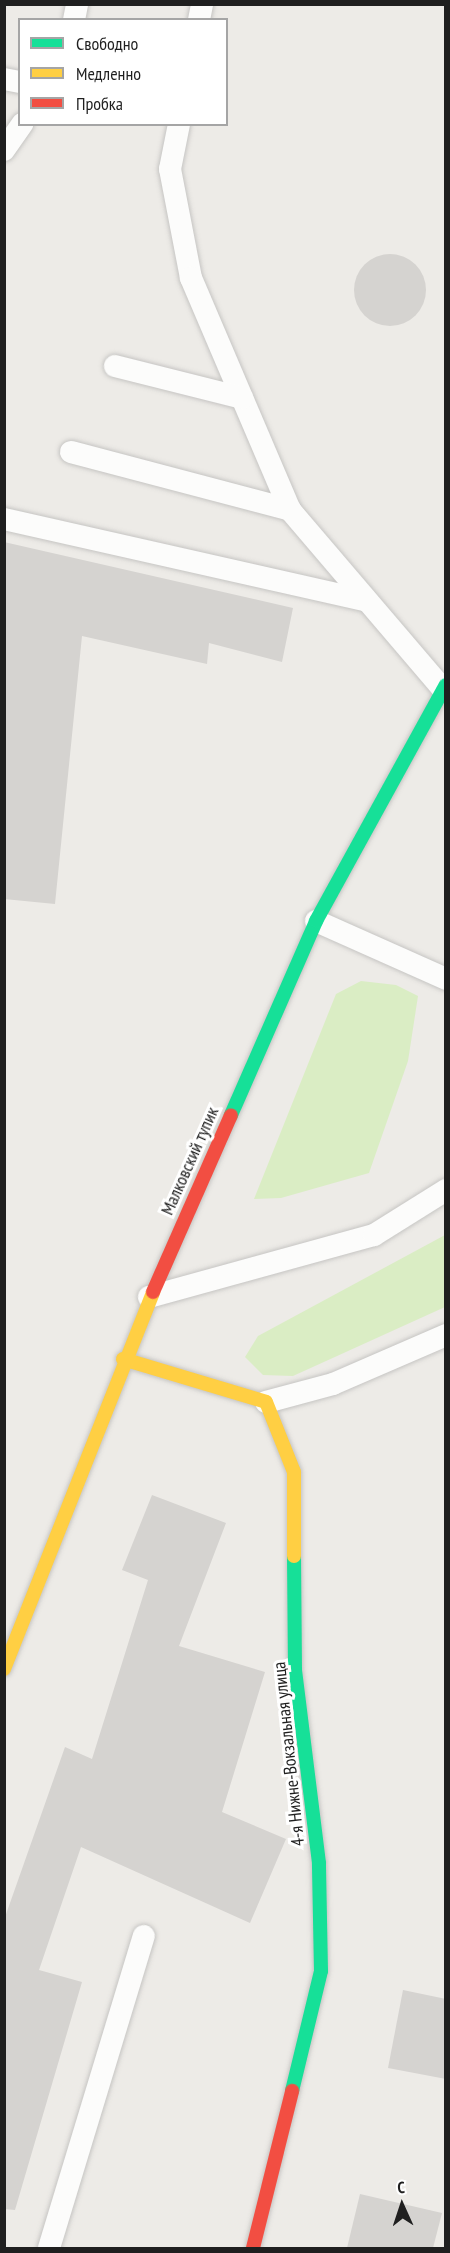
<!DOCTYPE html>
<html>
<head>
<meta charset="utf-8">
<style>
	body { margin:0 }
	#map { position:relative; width:450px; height:2253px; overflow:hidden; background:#edebe7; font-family:"PT Sans Narrow",sans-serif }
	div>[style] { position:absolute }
	.grass>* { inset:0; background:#daedc4 }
	.building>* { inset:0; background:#d5d3d0 }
	.round { border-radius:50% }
	.roads { filter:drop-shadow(0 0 2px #c6c5c3) drop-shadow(0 0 2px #c6c5c3) }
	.lane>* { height:22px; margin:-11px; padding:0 11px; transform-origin:11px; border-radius:11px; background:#fcfcfb }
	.fast>* { height:14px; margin:-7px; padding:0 7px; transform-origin:7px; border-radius:7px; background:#16e098 }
	.slow>* { height:14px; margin:-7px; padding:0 7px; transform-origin:7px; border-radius:7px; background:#ffcf43 }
	.jam>* { height:14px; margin:-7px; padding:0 7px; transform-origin:7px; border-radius:7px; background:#f24e42 }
	span { translate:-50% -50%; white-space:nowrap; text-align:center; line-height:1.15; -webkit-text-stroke:6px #fff; paint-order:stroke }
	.street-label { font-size:18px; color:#1f1f1f }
	.frame { position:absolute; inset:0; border:6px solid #1f1f1f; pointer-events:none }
	.legend { position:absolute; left:18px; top:18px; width:210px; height:108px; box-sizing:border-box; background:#fff; border:2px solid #a5a5a5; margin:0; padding:8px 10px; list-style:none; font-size:18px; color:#1f1f1f }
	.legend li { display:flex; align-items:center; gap:12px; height:30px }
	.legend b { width:30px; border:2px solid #a5a5a5 }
	.north { position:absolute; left:372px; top:2175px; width:60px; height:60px; -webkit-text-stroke:4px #fff; paint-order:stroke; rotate:357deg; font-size:16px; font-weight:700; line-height:24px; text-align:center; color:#1f1f1f }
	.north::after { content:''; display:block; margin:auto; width:21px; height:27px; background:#1f1f1f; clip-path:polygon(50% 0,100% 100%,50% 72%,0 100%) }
</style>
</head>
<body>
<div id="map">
	<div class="grass">
		<i style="clip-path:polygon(361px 981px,396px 985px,418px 996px,408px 1061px,369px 1173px,281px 1198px,254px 1199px,336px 994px)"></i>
		<i style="clip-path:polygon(445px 1235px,445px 1307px,293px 1376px,263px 1375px,245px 1357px,258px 1336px)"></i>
	</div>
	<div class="building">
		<i class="round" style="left:354px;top:254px;width:72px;height:72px"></i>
		<i style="clip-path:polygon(4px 542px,293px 608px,282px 662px,209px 643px,207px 664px,82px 636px,55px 904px,4px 899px)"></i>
		<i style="clip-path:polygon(152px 1495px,226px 1523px,179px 1646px,265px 1672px,222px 1812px,286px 1839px,250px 1923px,81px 1847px,39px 1970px,82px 1982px,15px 2210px,4px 2209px,4px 1920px,65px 1747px,92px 1759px,148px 1580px,122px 1570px)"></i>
		<i style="clip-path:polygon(403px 1990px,446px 1999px,446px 2079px,388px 2068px)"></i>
		<i style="clip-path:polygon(360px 2194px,442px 2213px,433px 2248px,347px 2248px)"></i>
	</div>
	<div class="roads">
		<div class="lane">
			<i style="left:74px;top:20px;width:16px;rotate:-79deg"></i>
			<i style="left:199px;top:20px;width:16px;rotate:-79deg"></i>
			<i style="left:4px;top:79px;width:16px;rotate:11deg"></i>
			<i style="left:179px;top:124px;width:46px;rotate:101.3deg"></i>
			<i style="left:170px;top:169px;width:111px;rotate:79.1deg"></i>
			<i style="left:191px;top:278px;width:252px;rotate:66.9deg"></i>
			<i style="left:290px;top:510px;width:234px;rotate:49.5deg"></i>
			<i style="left:4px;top:150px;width:32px;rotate:-55deg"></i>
			<i style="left:115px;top:366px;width:131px;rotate:14.1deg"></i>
			<i style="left:71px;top:452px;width:227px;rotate:14.8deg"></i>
			<i style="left:4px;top:519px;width:369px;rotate:12.7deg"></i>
			<i style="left:316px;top:921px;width:142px;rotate:24deg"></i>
			<i style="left:149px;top:1297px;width:233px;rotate:-15.4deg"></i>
			<i style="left:374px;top:1235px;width:85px;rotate:-32deg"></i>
			<i style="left:266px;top:1402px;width:69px;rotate:-15deg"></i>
			<i style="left:333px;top:1384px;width:123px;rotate:-23.4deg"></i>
			<i style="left:49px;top:2248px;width:326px;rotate:-73.1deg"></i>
		</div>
		<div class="fast">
			<i style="left:231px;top:1115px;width:212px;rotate:-66.3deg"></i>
			<i style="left:316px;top:921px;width:269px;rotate:-61.2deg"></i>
			<i style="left:292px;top:2091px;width:123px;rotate:-76.4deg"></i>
			<i style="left:321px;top:1971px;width:108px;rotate:-91.1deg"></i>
			<i style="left:319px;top:1863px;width:194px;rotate:-97.1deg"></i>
			<i style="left:295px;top:1670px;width:114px;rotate:-90.5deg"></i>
		</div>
		<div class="slow">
			<i style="left:123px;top:1359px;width:149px;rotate:16.7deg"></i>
			<i style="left:266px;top:1402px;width:75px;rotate:68.2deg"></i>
			<i style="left:294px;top:1472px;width:84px;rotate:90deg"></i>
			<i style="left:4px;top:1669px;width:405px;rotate:-68.4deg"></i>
		</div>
		<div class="jam">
			<i style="left:153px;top:1292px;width:193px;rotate:-66.2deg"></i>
			<i style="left:253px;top:2248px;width:162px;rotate:-76deg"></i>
		</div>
	</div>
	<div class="street-label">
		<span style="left:190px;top:1161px;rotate:-66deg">Малковский тупик</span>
		<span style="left:289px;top:1754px;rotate:-96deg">4-я Нижне-Вокзальная улица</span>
	</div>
	<div class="frame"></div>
	<ul class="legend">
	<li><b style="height:8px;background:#16e098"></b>Свободно</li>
	<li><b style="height:8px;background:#ffcf43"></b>Медленно</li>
	<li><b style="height:8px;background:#f24e42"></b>Пробка</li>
	</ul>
	<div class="north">С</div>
</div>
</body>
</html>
